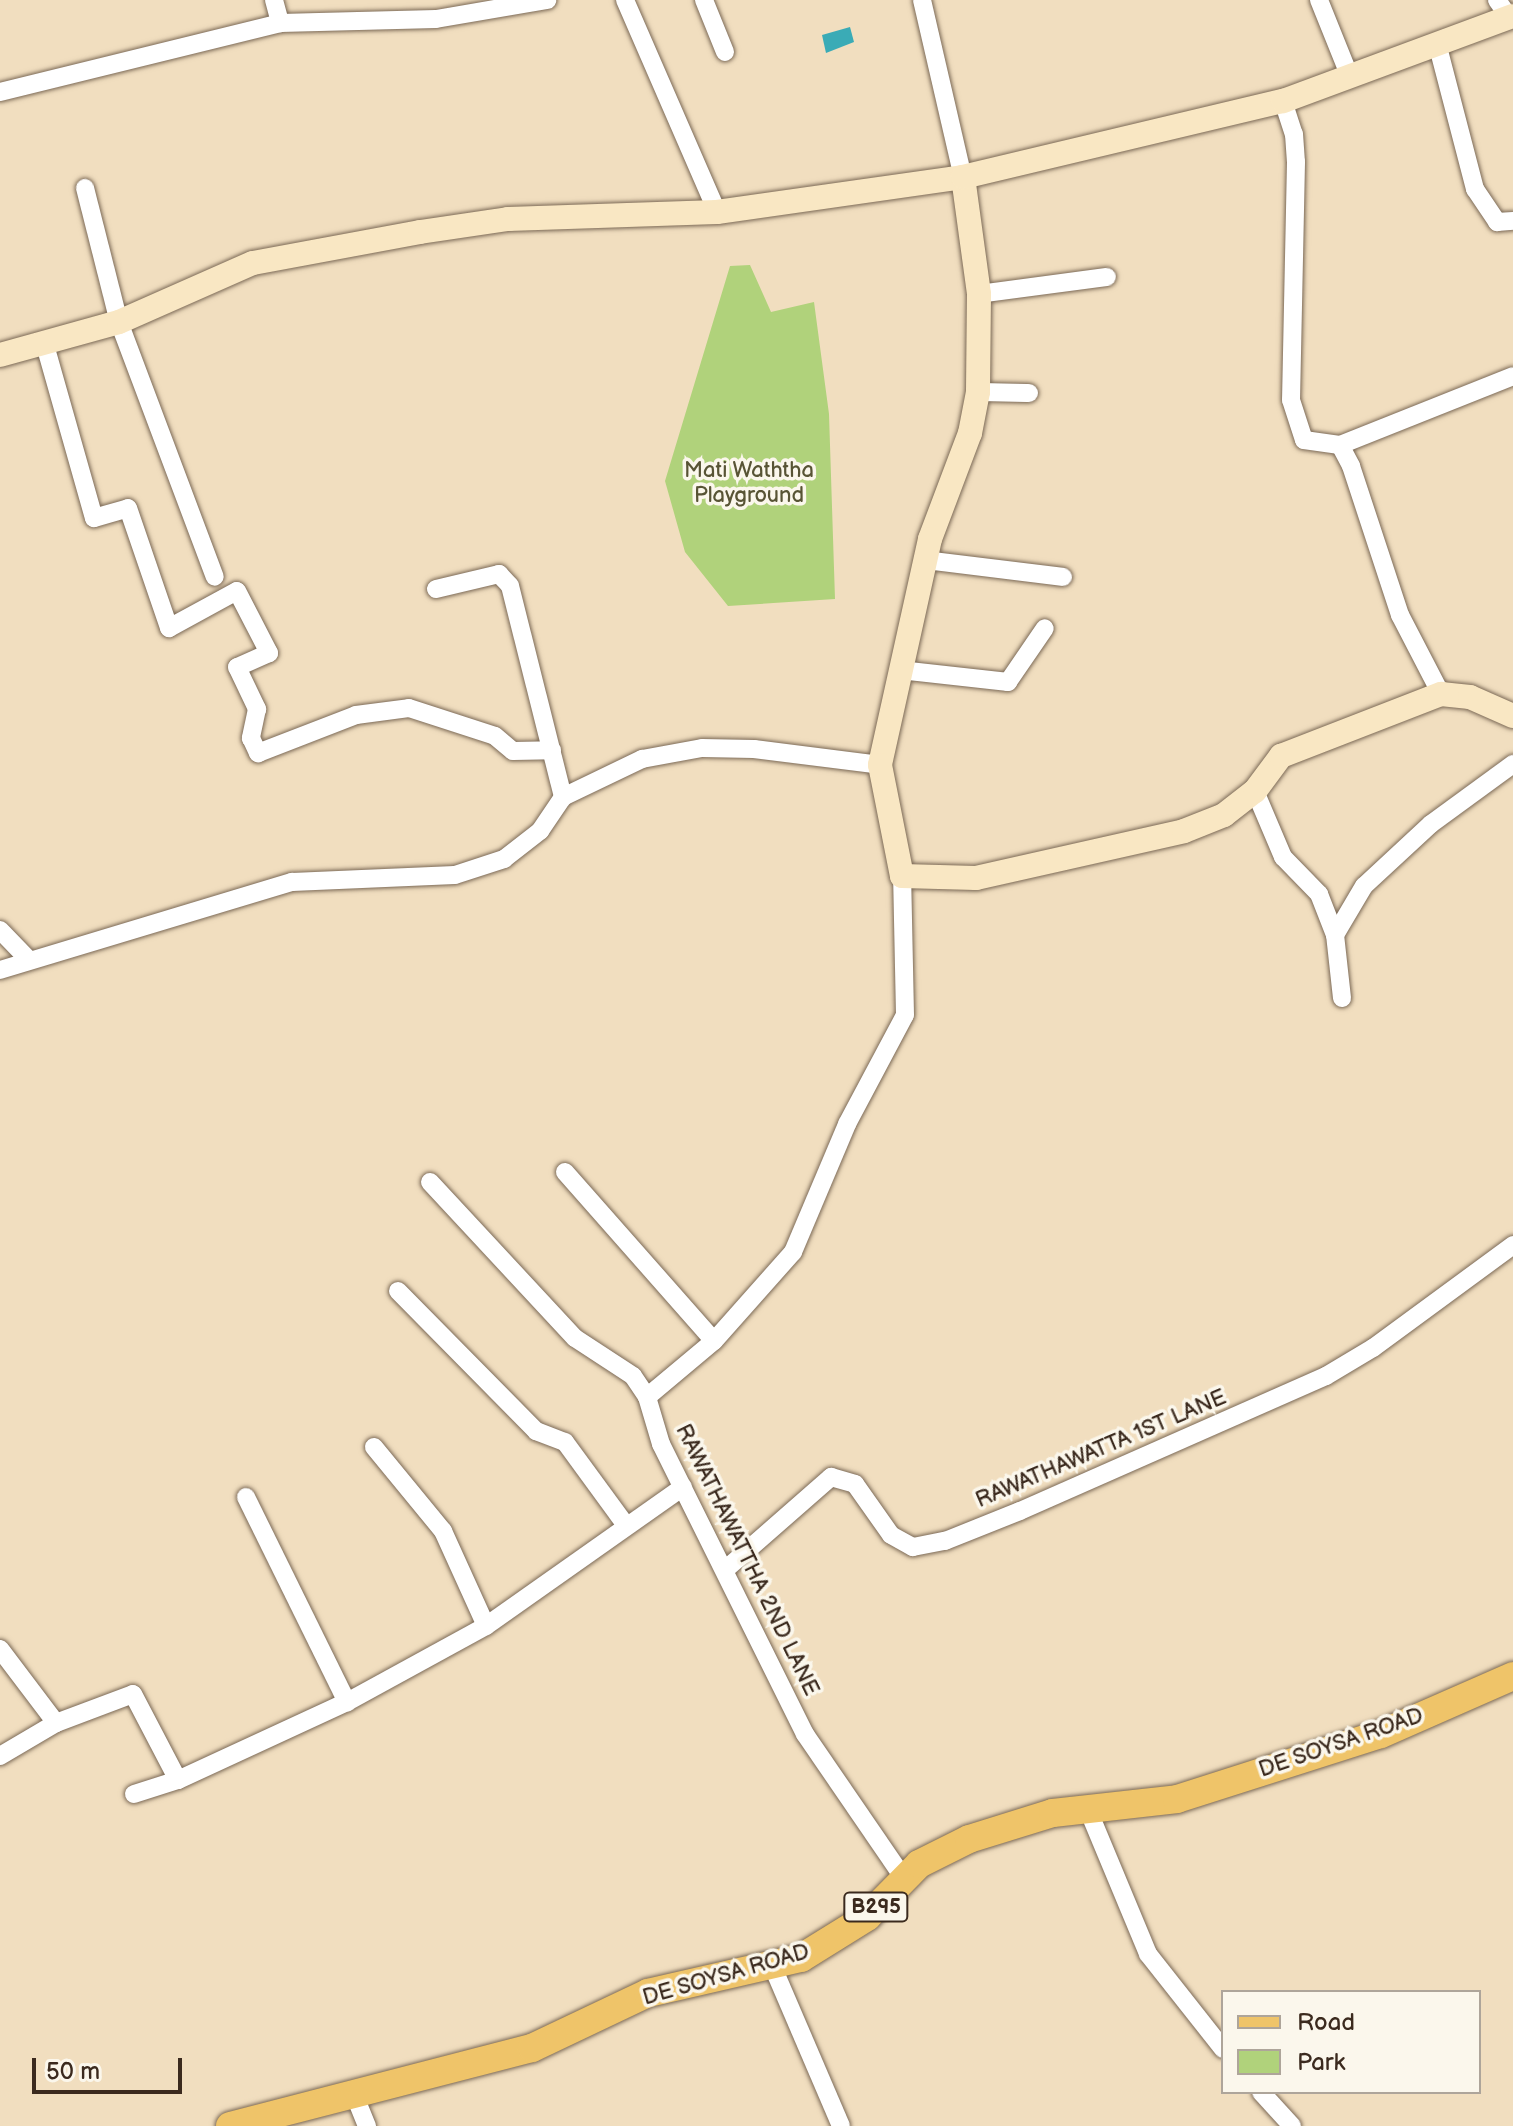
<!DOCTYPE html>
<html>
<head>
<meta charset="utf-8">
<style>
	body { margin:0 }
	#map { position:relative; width:1513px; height:2126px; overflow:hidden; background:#f1debf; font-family:"Balsamiq Sans",sans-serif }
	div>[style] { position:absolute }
	.green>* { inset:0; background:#b0d27b }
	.water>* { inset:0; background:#3aabb6 }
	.roads { filter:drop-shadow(0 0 2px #7b6956) drop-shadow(0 0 2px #7b6956) }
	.street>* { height:18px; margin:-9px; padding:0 9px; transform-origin:9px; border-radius:9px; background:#fff }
	.secondary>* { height:24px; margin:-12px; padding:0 12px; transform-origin:12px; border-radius:12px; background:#f9e7c3 }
	.primary>* { height:28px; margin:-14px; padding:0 14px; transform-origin:14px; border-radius:14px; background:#efc469 }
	span { translate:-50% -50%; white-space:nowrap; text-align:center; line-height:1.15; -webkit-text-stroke:7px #fbf7ec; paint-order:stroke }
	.shield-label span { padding:2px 6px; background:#fbf7ec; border:2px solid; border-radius:6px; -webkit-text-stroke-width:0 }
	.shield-label { font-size:20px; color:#3b2a1e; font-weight:700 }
	.park-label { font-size:22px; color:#585435 }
	.street-label { font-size:22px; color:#3b2a1e }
	.legend { position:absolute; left:1221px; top:1990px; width:260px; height:104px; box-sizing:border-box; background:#fbf7ec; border:2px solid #aea59a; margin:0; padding:10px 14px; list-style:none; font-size:24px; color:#3b2a1e }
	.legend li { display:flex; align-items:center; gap:16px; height:40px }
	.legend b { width:40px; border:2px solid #aea59a }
	.scale { position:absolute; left:32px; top:2058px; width:150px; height:36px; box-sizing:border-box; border:4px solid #3b2a1e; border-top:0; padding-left:10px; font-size:24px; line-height:28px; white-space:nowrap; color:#3b2a1e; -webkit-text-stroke:6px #fbf7ec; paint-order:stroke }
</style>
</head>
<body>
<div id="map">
	<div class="green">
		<i style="clip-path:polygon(750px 265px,771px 312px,814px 302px,829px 414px,835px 599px,728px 606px,685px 552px,665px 481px,730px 266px)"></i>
	</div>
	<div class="water">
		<i style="clip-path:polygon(850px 27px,854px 42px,826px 53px,822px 35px)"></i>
	</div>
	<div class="roads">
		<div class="street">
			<i style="left:274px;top:0;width:24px;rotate:75deg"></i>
			<i style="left:625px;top:0;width:231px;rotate:66.5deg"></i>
			<i style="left:704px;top:0;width:56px;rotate:68deg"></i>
			<i style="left:922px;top:0;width:182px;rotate:77deg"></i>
			<i style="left:1319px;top:0;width:83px;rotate:68.1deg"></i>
			<i style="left:1497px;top:0;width:21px;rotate:55deg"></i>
			<i style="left:1438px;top:47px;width:147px;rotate:75.4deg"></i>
			<i style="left:1475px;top:189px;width:40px;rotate:56deg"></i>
			<i style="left:1497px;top:222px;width:16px;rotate:-4deg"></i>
			<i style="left:0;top:92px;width:288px;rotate:-13.8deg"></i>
			<i style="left:280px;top:23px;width:156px;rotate:-1.5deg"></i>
			<i style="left:436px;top:19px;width:113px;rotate:-9.7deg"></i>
			<i style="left:1283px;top:101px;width:35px;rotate:72deg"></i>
			<i style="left:1294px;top:134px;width:28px;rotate:86deg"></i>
			<i style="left:1296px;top:162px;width:238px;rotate:91.2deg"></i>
			<i style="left:1291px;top:400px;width:42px;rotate:72deg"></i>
			<i style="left:1304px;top:440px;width:36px;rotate:8deg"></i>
			<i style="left:1340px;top:445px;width:24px;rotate:62deg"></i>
			<i style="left:1351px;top:466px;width:157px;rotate:71.8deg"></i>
			<i style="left:1400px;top:615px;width:89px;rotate:62.6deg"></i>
			<i style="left:85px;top:188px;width:138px;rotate:75.8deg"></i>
			<i style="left:119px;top:322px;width:272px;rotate:69.4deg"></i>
			<i style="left:979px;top:294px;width:129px;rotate:-7.6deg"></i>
			<i style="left:45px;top:345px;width:180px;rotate:74.2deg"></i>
			<i style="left:94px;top:518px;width:35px;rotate:-16deg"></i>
			<i style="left:128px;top:508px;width:127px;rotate:71.1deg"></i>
			<i style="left:169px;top:628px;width:77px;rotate:-28.6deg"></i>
			<i style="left:237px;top:591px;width:70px;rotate:62.7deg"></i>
			<i style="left:269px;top:653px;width:35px;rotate:156deg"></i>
			<i style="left:237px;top:667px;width:47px;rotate:64.5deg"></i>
			<i style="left:257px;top:709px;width:30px;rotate:102deg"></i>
			<i style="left:251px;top:738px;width:17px;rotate:65deg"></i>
			<i style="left:258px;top:753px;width:105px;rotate:-21.2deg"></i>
			<i style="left:356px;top:715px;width:53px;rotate:-7.5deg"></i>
			<i style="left:409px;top:708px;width:90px;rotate:18deg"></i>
			<i style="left:495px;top:736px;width:23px;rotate:40deg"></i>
			<i style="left:513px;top:751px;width:39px;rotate:-1deg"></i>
			<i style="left:978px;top:392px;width:51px;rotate:1.1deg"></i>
			<i style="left:1340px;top:445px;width:186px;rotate:-21.7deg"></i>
			<i style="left:925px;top:560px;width:139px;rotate:7deg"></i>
			<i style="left:436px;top:589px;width:65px;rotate:-13.4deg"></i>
			<i style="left:499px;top:574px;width:16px;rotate:47deg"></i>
			<i style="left:510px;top:586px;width:218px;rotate:75.9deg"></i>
			<i style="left:900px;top:670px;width:109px;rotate:6.3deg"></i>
			<i style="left:1008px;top:682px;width:65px;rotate:-55.6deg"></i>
			<i style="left:1255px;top:791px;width:72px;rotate:67deg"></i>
			<i style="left:1283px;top:857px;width:52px;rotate:45.8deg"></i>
			<i style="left:1319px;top:894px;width:44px;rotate:68.7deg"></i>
			<i style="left:0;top:930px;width:42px;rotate:46deg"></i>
			<i style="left:0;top:970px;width:305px;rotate:-16.8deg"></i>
			<i style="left:292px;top:882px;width:163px;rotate:-2.5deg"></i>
			<i style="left:455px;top:875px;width:52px;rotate:-18.1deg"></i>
			<i style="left:504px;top:859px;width:46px;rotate:-37.9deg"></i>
			<i style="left:540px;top:831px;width:41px;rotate:-55.9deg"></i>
			<i style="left:563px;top:797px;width:88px;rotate:-25.7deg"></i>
			<i style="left:642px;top:759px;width:61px;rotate:-10.4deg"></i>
			<i style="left:702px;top:748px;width:52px;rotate:1.1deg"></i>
			<i style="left:754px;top:749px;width:127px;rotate:7.2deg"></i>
			<i style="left:1342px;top:998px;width:63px;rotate:-96.3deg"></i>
			<i style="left:1335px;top:935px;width:57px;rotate:-59.4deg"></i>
			<i style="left:1364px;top:886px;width:91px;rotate:-42.8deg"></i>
			<i style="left:1431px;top:824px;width:102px;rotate:-36.2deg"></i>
			<i style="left:565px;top:1172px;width:225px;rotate:48.6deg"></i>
			<i style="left:714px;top:1341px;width:119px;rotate:-48.4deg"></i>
			<i style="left:793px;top:1252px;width:139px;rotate:-67.1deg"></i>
			<i style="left:847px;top:1124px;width:123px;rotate:-62deg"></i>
			<i style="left:905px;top:1015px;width:139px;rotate:-91.2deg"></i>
			<i style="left:430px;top:1182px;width:213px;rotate:47.1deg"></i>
			<i style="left:575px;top:1338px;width:69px;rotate:33.2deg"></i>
			<i style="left:633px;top:1376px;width:25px;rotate:56deg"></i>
			<i style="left:647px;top:1397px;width:49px;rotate:73.4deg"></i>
			<i style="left:661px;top:1444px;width:324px;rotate:63.6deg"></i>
			<i style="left:805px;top:1734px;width:173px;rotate:55.6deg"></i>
			<i style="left:398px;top:1291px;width:197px;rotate:45.4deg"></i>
			<i style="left:536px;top:1431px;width:31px;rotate:21deg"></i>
			<i style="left:565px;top:1442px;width:102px;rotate:53.8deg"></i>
			<i style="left:647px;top:1397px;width:87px;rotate:-39.9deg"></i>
			<i style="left:374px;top:1447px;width:109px;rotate:50.6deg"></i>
			<i style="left:443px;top:1531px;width:104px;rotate:65.6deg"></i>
			<i style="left:246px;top:1497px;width:229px;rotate:63.8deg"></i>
			<i style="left:726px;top:1569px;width:140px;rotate:-41.2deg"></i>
			<i style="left:831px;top:1477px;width:25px;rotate:16deg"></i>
			<i style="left:855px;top:1484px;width:62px;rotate:54.8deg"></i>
			<i style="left:891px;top:1535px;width:25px;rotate:29deg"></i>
			<i style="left:913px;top:1547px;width:33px;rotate:-11deg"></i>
			<i style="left:945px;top:1541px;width:81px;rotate:-21.8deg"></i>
			<i style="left:1020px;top:1511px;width:334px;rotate:-23.8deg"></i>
			<i style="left:1326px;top:1376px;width:55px;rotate:-30.8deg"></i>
			<i style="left:1373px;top:1348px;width:174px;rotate:-36.3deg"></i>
			<i style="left:0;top:1649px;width:93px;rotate:52.9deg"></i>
			<i style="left:0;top:1756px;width:65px;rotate:-30.5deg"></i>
			<i style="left:56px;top:1723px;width:82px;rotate:-20.6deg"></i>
			<i style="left:133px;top:1694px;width:97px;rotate:62.4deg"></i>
			<i style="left:134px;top:1794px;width:46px;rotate:-17.7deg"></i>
			<i style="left:178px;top:1780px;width:186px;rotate:-24.8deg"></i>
			<i style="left:347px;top:1702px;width:158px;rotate:-28.7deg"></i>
			<i style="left:486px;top:1626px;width:241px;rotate:-35.2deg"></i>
			<i style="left:1089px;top:1812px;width:154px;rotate:67.4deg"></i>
			<i style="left:1148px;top:1954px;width:121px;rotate:51.7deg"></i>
			<i style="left:772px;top:1965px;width:175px;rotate:66.8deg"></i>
			<i style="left:1261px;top:2092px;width:46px;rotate:47.6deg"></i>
			<i style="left:354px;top:2094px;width:35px;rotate:68deg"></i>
		</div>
		<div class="secondary">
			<i style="left:963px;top:177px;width:118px;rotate:82.2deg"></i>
			<i style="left:979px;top:294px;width:98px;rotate:90.6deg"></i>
			<i style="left:978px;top:392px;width:42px;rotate:101deg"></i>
			<i style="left:970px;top:433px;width:113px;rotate:110.7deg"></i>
			<i style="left:930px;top:539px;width:231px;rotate:102.5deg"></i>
			<i style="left:880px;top:765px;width:113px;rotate:78.8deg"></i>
			<i style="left:902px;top:876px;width:74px;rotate:1.5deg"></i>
			<i style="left:976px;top:878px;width:213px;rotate:-12.7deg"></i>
			<i style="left:1184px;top:831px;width:43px;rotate:-21.8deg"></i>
			<i style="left:1224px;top:815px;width:39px;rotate:-38deg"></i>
			<i style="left:1255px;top:791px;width:44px;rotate:-53.4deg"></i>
			<i style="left:1281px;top:756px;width:172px;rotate:-21.2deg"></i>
			<i style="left:1441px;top:694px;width:29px;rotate:6deg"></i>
			<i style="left:1470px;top:697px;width:47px;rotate:23.8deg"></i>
			<i style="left:0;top:355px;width:123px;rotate:-15.5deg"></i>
			<i style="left:119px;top:322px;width:146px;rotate:-23.8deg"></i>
			<i style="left:253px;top:263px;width:170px;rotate:-10.5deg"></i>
			<i style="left:420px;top:232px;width:89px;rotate:-8.4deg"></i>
			<i style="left:508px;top:219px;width:209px;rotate:-1.9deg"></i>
			<i style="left:717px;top:212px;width:248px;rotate:-8.1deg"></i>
			<i style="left:963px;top:177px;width:329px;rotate:-13.4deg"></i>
			<i style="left:1283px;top:101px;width:245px;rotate:-20.3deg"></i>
		</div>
		<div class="primary">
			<i style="left:230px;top:2126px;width:312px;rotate:-14.5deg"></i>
			<i style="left:532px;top:2048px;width:128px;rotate:-25.4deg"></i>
			<i style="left:648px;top:1993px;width:157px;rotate:-12.9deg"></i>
			<i style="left:801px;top:1958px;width:78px;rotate:-31.8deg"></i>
			<i style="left:867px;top:1917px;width:74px;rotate:-45.5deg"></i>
			<i style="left:919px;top:1864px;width:56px;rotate:-26.6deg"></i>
			<i style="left:969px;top:1839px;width:88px;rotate:-17.2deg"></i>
			<i style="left:1053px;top:1813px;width:125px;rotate:-6.4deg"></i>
			<i style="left:1177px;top:1799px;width:214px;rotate:-17.7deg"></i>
			<i style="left:1381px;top:1734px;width:144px;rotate:-23.7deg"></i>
		</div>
	</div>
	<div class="shield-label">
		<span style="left:876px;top:1907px">B295</span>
	</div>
	<div class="park-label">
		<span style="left:749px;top:483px">Mati Waththa<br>Playground</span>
	</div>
	<div class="street-label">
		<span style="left:1101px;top:1449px;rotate:-23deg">RAWATHAWATTA 1ST LANE</span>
		<span style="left:747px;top:1560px;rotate:64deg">RAWATHAWATTHA 2ND LANE</span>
		<span style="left:1341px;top:1743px;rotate:-19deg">DE SOYSA ROAD</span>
		<span style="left:726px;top:1975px;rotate:-16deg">DE SOYSA ROAD</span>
	</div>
	<ul class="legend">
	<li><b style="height:10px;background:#efc469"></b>Road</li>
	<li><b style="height:22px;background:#b0d27b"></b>Park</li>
	</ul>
	<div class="scale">50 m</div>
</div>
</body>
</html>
